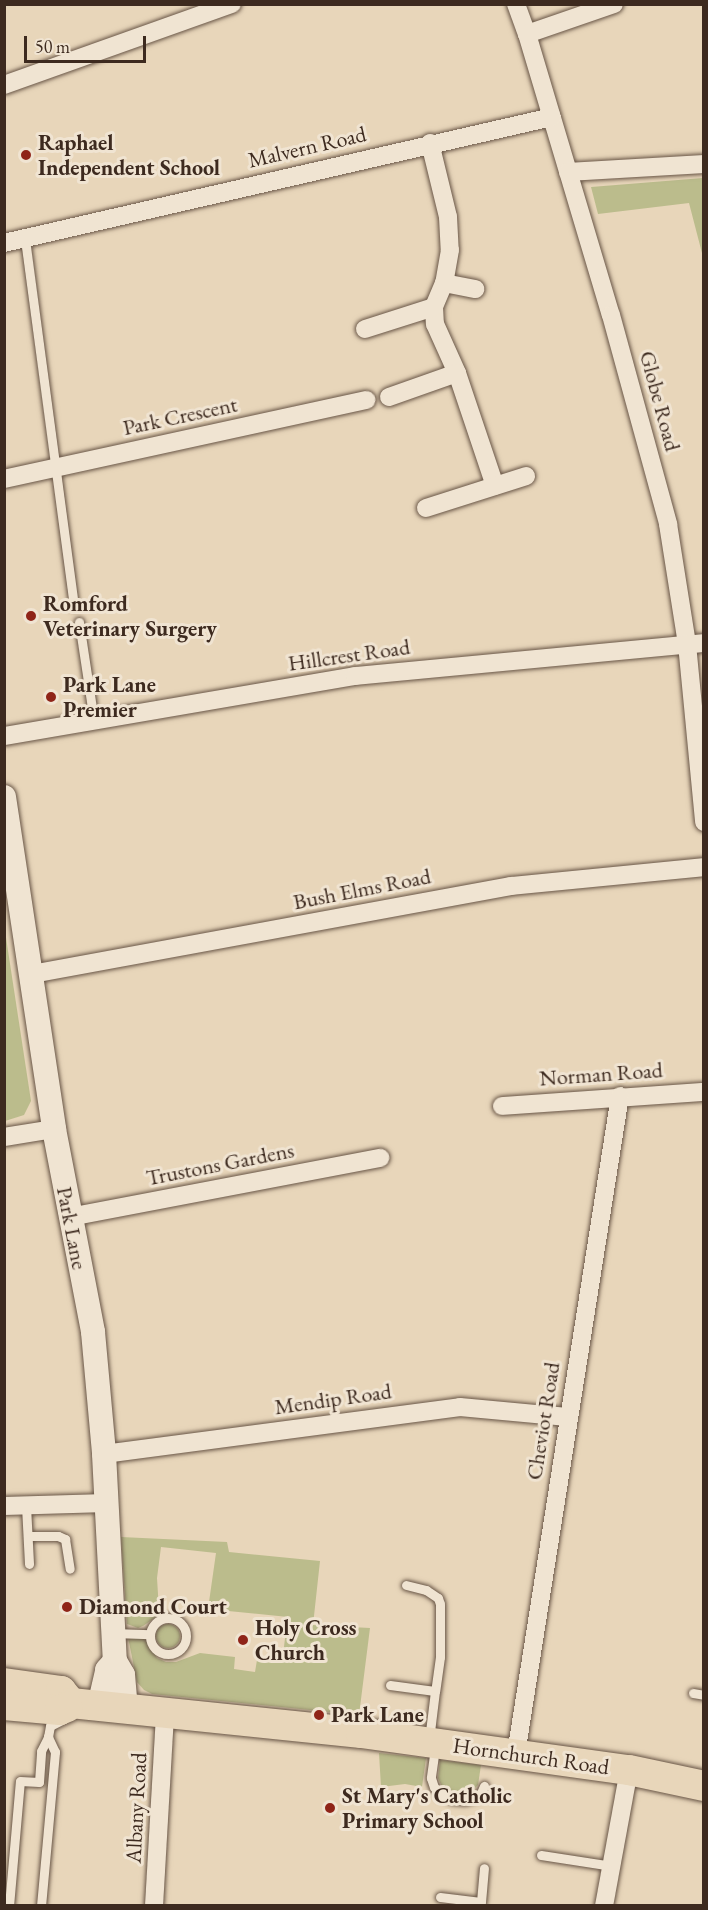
<!DOCTYPE html>
<html>
<head>
<meta charset="utf-8">
<style>
	body { margin:0 }
	#map { position:relative; width:708px; height:1910px; overflow:hidden; background:#e8d6ba; font-family:"EB Garamond",serif }
	div>[style] { position:absolute }
	.green>* { inset:0; background:#bbbc8c }
	.round { border-radius:50% }
	.roads { filter:drop-shadow(0 0 2px #685546) drop-shadow(0 0 2px #685546) }
	.service>* { height:9px; margin:-4.5px; padding:0 4.5px; transform-origin:4.5px; border-radius:4.5px; background:#f0e4d2 }
	.service>.ring { margin:-4.5px; padding:0; box-sizing:content-box; background:none; border:9px solid #f0e4d2; border-radius:50% }
	.minor>* { height:18px; margin:-9px; padding:0 9px; transform-origin:9px; border-radius:9px; background:#f0e4d2 }
	.tertiary>* { height:24px; margin:-12px; padding:0 12px; transform-origin:12px; border-radius:12px; background:#f0e4d2 }
	.primary>* { height:30px; margin:-15px; padding:0 15px; transform-origin:15px; border-radius:15px; background:#e8d6ba }
	.dots>* { width:16px; height:16px; translate:-50% -50%; box-sizing:border-box; border:3px solid #f0e4d2; border-radius:50% }
	span { translate:-50% -50%; white-space:nowrap; text-align:center; line-height:1.15; -webkit-text-stroke:6px #f0e4d2; paint-order:stroke }
	.poi-label { font-size:22px; color:#3d2a1f; font-weight:700 }
	.left { translate:0 -50%; text-align:left }
	.street-label { font-size:22px; color:#3d2a1f }
	.frame { position:absolute; inset:0; border:6px solid #3d2a1f; pointer-events:none }
	.scale { position:absolute; left:24px; top:36px; width:122px; height:27px; box-sizing:border-box; border:3px solid #3d2a1f; border-top:0; padding-left:8px; font-size:18px; line-height:21px; white-space:nowrap; color:#3d2a1f; -webkit-text-stroke:4px #f0e4d2; paint-order:stroke }
</style>
</head>
<body>
<div id="map">
	<div class="green">
		<i style="clip-path:polygon(703px 178px,703px 257px,689px 203px,598px 214px,591px 187px)"></i>
		<i style="clip-path:polygon(5px 931px,31px 1101px,24px 1115px,5px 1121px)"></i>
		<i style="clip-path:polygon(121px 1537px,227px 1542px,229px 1552px,320px 1561px,313px 1625px,370px 1628px,359px 1715px,152px 1694px,144px 1690px,137px 1682px,128px 1637px,146px 1639px,157px 1658px,166px 1662px,176px 1662px,200px 1653px,235px 1657px,234px 1669px,255px 1672px,257px 1660px,282px 1662px,287px 1623px,283px 1622px,288px 1617px,208px 1609px,216px 1553px,161px 1547px,157px 1578px,159px 1610px,156px 1617px,143px 1626px,138px 1628px,127px 1624px)"></i>
		<i class="round" style="left:156px;top:1624px;width:24px;height:24px"></i>
		<i style="clip-path:polygon(379px 1753px,426px 1758px,422px 1787px,405px 1784px,381px 1787px)"></i>
		<i style="clip-path:polygon(440px 1760px,481px 1765px,478px 1785px,473px 1790px,461px 1794px,442px 1787px,438px 1778px)"></i>
	</div>
	<div class="roads">
		<div class="service">
			<i style="left:25px;top:239px;width:370px;rotate:82.4deg"></i>
			<i style="left:79px;top:622px;width:100px;rotate:81.4deg"></i>
			<i style="left:26px;top:1506px;width:58px;rotate:87deg"></i>
			<i style="left:28px;top:1536px;width:30px"></i>
			<i style="left:58px;top:1536px;width:8px;rotate:23deg"></i>
			<i style="left:65px;top:1539px;width:30px;rotate:81deg"></i>
			<i style="left:406px;top:1585px;width:21px;rotate:14deg"></i>
			<i style="left:426px;top:1590px;width:14px;rotate:34deg"></i>
			<i style="left:438px;top:1598px;width:6px;rotate:72deg"></i>
			<i style="left:440px;top:1604px;width:53px;rotate:90deg"></i>
			<i style="left:440px;top:1657px;width:34px;rotate:98deg"></i>
			<i class="ring" style="left:150px;top:1618px;width:27px;height:27px"></i>
			<i style="left:113px;top:1633px;width:37px;rotate:2deg"></i>
			<i style="left:390px;top:1685px;width:45px;rotate:7.6deg"></i>
			<i style="left:435px;top:1691px;width:49px;rotate:97deg"></i>
			<i style="left:693px;top:1693px;width:11px;rotate:10deg"></i>
			<i style="left:435px;top:1748px;width:30px;rotate:98deg"></i>
			<i style="left:431px;top:1778px;width:9px;rotate:72deg"></i>
			<i style="left:434px;top:1787px;width:8px;rotate:50deg"></i>
			<i style="left:439px;top:1793px;width:14px;rotate:25deg"></i>
			<i style="left:452px;top:1799px;width:13px;rotate:4deg"></i>
			<i style="left:465px;top:1800px;width:16px;rotate:-18deg"></i>
			<i style="left:480px;top:1795px;width:10px;rotate:-66deg"></i>
			<i style="left:541px;top:1855px;width:72px;rotate:8.8deg"></i>
			<i style="left:440px;top:1897px;width:41px;rotate:7deg"></i>
			<i style="left:481px;top:1902px;width:34px;rotate:-85deg"></i>
			<i style="left:9px;top:1906px;width:125px;rotate:-85deg"></i>
			<i style="left:20px;top:1781px;width:19px;rotate:3deg"></i>
			<i style="left:39px;top:1782px;width:31px;rotate:-86deg"></i>
			<i style="left:41px;top:1751px;width:16px;rotate:-63deg"></i>
			<i style="left:48px;top:1737px;width:11px;rotate:-80deg"></i>
			<i style="left:50px;top:1726px;width:16px;rotate:-27deg"></i>
			<i style="left:41px;top:1906px;width:155px;rotate:-84.8deg"></i>
			<i style="left:55px;top:1752px;width:17px;rotate:-115deg"></i>
		</div>
		<div class="minor">
			<i style="left:516px;top:4px;width:32px;rotate:70deg"></i>
			<i style="left:527px;top:34px;width:293px;rotate:73.4deg"></i>
			<i style="left:611px;top:315px;width:217px;rotate:74.7deg"></i>
			<i style="left:668px;top:524px;width:121px;rotate:81deg"></i>
			<i style="left:687px;top:644px;width:179px;rotate:84.5deg"></i>
			<i style="left:527px;top:34px;width:92px;rotate:-19deg"></i>
			<i style="left:4px;top:85px;width:242px;rotate:-19.6deg"></i>
			<i style="left:430px;top:143px;width:76px;rotate:76.3deg"></i>
			<i style="left:448px;top:217px;width:33px;rotate:87deg"></i>
			<i style="left:450px;top:250px;width:34px;rotate:100deg"></i>
			<i style="left:444px;top:283px;width:26px;rotate:113deg"></i>
			<i style="left:434px;top:307px;width:17px;rotate:87deg"></i>
			<i style="left:435px;top:324px;width:54px;rotate:65.8deg"></i>
			<i style="left:457px;top:373px;width:119px;rotate:71.4deg"></i>
			<i style="left:568px;top:172px;width:136px;rotate:-3.4deg"></i>
			<i style="left:4px;top:243px;width:562px;rotate:-12.95deg"></i>
			<i style="left:444px;top:283px;width:32px;rotate:11deg"></i>
			<i style="left:365px;top:329px;width:72px;rotate:-17.7deg"></i>
			<i style="left:389px;top:397px;width:72px;rotate:-19.4deg"></i>
			<i style="left:4px;top:479px;width:371px;rotate:-12.3deg"></i>
			<i style="left:426px;top:508px;width:105px;rotate:-17.7deg"></i>
			<i style="left:4px;top:736px;width:356px;rotate:-9.7deg"></i>
			<i style="left:355px;top:676px;width:351px;rotate:-5.4deg"></i>
			<i style="left:32px;top:974px;width:487px;rotate:-10.4deg"></i>
			<i style="left:511px;top:886px;width:194px;rotate:-5.6deg"></i>
			<i style="left:502px;top:1106px;width:202px;rotate:-4deg"></i>
			<i style="left:4px;top:1137px;width:51px;rotate:-9.1deg"></i>
			<i style="left:70px;top:1217px;width:316px;rotate:-10.8deg"></i>
			<i style="left:104px;top:1454px;width:359px;rotate:-7.5deg"></i>
			<i style="left:460px;top:1407px;width:108px;rotate:5.3deg"></i>
			<i style="left:4px;top:1506px;width:103px;rotate:-1.7deg"></i>
			<i style="left:516px;top:1754px;width:666px;rotate:-81.02deg"></i>
			<i style="left:154px;top:1906px;width:192px;rotate:-86.7deg"></i>
			<i style="left:604px;top:1906px;width:138px;rotate:-79.6deg"></i>
		</div>
		<div class="tertiary">
			<i style="left:4px;top:797px;width:336px;rotate:81.4deg"></i>
			<i style="left:54px;top:1129px;width:207px;rotate:79.1deg"></i>
			<i style="left:93px;top:1332px;width:122px;rotate:84.8deg"></i>
			<i style="left:104px;top:1454px;width:207px;rotate:87deg"></i>
			<i style="left:115px;top:1661px;width:16px;rotate:60deg"></i>
			<i style="left:123px;top:1675px;width:34px;rotate:85deg"></i>
			<i style="left:99px;top:1706px;width:37px;rotate:-77deg"></i>
			<i style="left:107px;top:1670px;width:12px;rotate:-48deg"></i>
		</div>
		<div class="primary">
			<i style="left:4px;top:1683px;width:58px;rotate:8deg"></i>
			<i style="left:61px;top:1691px;width:16px;rotate:50deg"></i>
			<i style="left:71px;top:1703px;width:292px;rotate:5.9deg"></i>
			<i style="left:361px;top:1733px;width:271px;rotate:7.9deg"></i>
			<i style="left:629px;top:1770px;width:77px;rotate:12deg"></i>
			<i style="left:4px;top:1705px;width:56px;rotate:5.1deg"></i>
			<i style="left:60px;top:1710px;width:8px;rotate:-23deg"></i>
		</div>
	</div>
	<div class="dots">
		<i style="left:26px;top:155px;background:#8f2418"></i>
		<i style="left:31px;top:616px;background:#8f2418"></i>
		<i style="left:51px;top:697px;background:#8f2418"></i>
		<i style="left:67px;top:1607px;background:#8f2418"></i>
		<i style="left:243px;top:1640px;background:#8f2418"></i>
		<i style="left:319px;top:1715px;background:#8f2418"></i>
		<i style="left:330px;top:1808px;background:#8f2418"></i>
	</div>
	<div class="poi-label">
		<span class="left" style="left:38px;top:155px">Raphael<br>Independent School</span>
		<span class="left" style="left:43px;top:616px">Romford<br>Veterinary Surgery</span>
		<span class="left" style="left:63px;top:697px">Park Lane<br>Premier</span>
		<span class="left" style="left:79px;top:1607px">Diamond Court</span>
		<span class="left" style="left:255px;top:1640px">Holy Cross<br>Church</span>
		<span class="left" style="left:331px;top:1715px">Park Lane</span>
		<span class="left" style="left:342px;top:1808px">St Mary's Catholic<br>Primary School</span>
	</div>
	<div class="street-label">
		<span style="left:307px;top:147px;rotate:-13deg">Malvern Road</span>
		<span style="left:660px;top:401px;rotate:75deg">Globe Road</span>
		<span style="left:180px;top:416px;rotate:-12deg">Park Crescent</span>
		<span style="left:349px;top:655px;rotate:-8deg">Hillcrest Road</span>
		<span style="left:362px;top:889px;rotate:-11deg">Bush Elms Road</span>
		<span style="left:601px;top:1074px;rotate:-4deg">Norman Road</span>
		<span style="left:220px;top:1164px;rotate:-11deg">Trustons Gardens</span>
		<span style="left:72px;top:1228px;rotate:79deg">Park Lane</span>
		<span style="left:333px;top:1399px;rotate:-8deg">Mendip Road</span>
		<span style="left:543px;top:1421px;rotate:-81deg">Cheviot Road</span>
		<span style="left:531px;top:1756px;rotate:8deg">Hornchurch Road</span>
		<span style="left:136px;top:1808px;rotate:-87deg">Albany Road</span>
	</div>
	<div class="frame"></div>
	<div class="scale">50 m</div>
</div>
</body>
</html>
